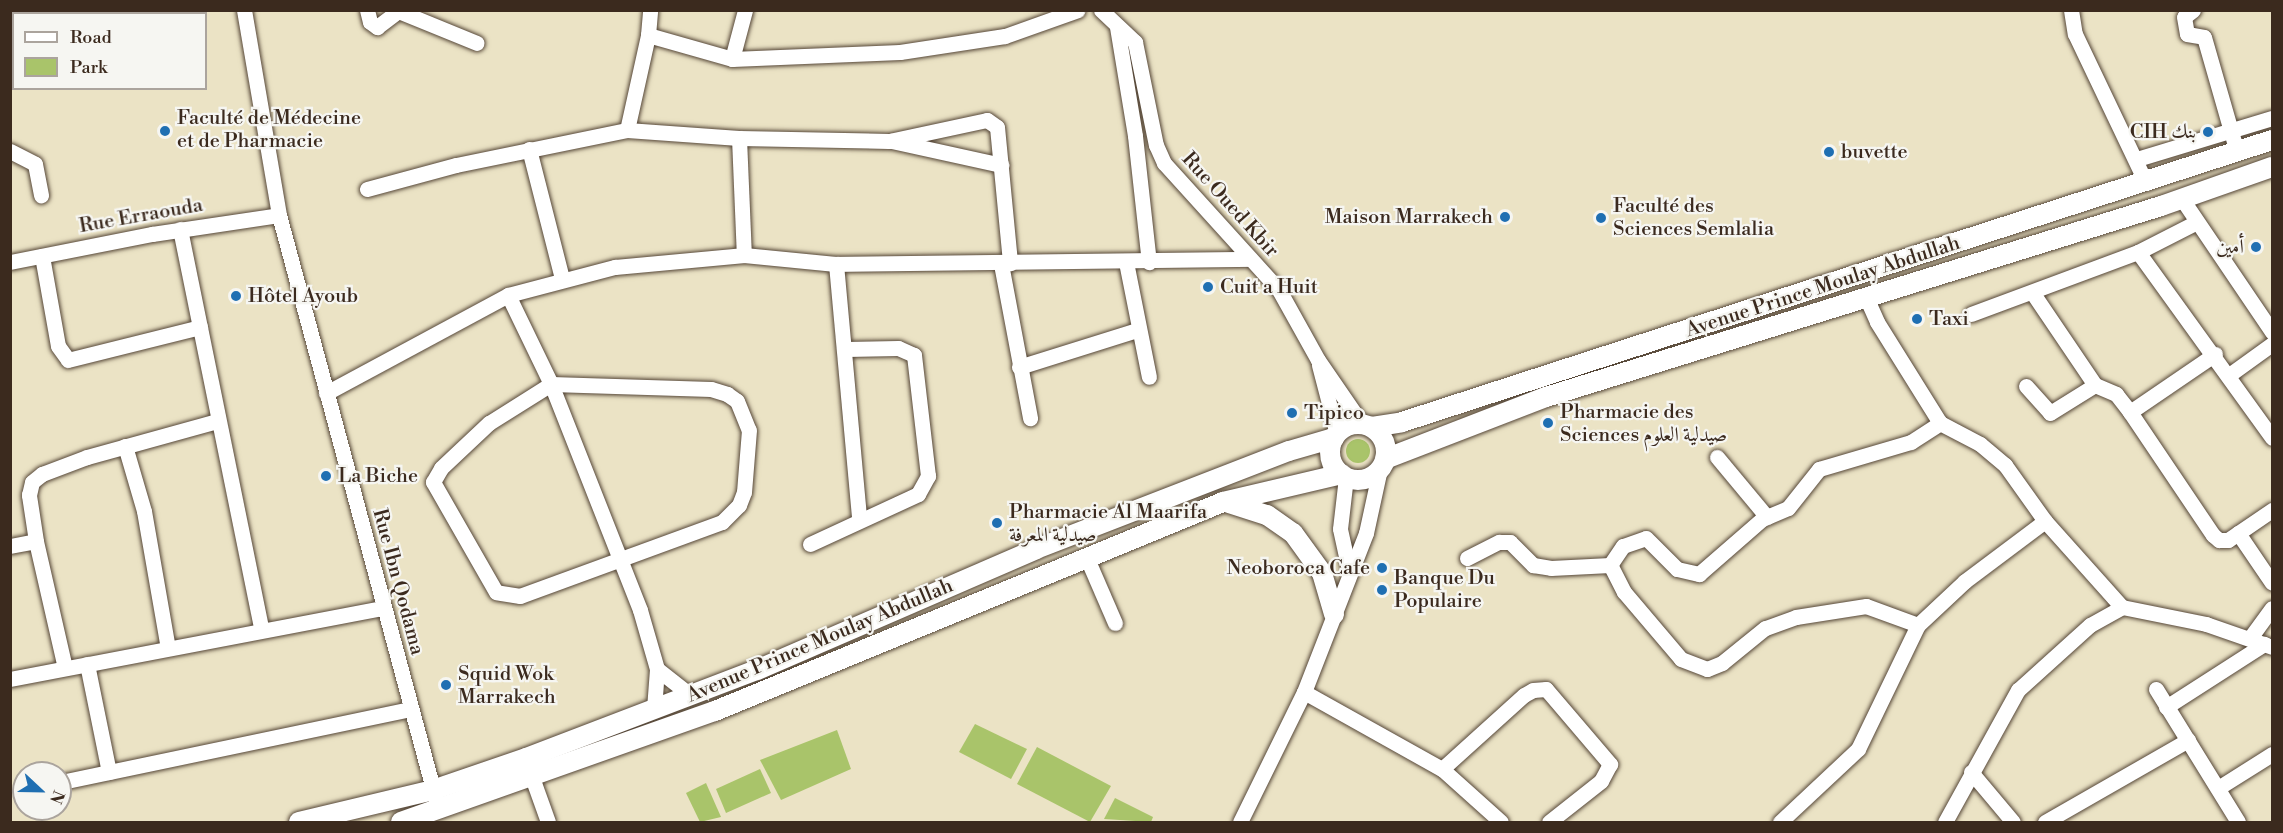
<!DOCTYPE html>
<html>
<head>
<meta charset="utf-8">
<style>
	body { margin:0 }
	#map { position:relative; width:2283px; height:833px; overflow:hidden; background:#ebe3c5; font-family:"Libre Bodoni",Amiri,serif }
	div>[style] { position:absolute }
	.green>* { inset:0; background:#a9c46a }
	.round { border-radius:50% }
	.roads { filter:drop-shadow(0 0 2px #554637) drop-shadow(0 0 2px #554637) }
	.minor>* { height:15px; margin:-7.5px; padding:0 7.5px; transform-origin:7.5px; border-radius:7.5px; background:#fff }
	.major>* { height:20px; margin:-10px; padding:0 10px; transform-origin:10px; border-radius:10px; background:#fff }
	.major>.ring { margin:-10px; padding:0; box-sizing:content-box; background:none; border:20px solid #fff; border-radius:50% }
	.dots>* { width:16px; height:16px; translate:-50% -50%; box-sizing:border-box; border:3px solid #f6f6f2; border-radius:50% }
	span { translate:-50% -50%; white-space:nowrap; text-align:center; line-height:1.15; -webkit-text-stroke:4.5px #f6f6f2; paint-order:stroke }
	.poi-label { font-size:20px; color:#3b2a1e }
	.left { translate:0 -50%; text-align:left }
	.right { translate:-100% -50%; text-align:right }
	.street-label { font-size:20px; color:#3b2a1e }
	.frame { position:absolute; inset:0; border:12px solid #3b2a1e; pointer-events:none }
	.legend { position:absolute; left:12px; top:12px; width:195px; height:78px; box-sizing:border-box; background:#f6f6f2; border:2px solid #aba49d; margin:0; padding:8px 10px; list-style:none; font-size:18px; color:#3b2a1e }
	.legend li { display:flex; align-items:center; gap:12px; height:30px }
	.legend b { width:30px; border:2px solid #aba49d }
	.north { position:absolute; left:12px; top:761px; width:60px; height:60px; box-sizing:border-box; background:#f6f6f2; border:2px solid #aba49d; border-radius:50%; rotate:112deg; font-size:16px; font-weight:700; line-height:24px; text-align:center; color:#3b2a1e }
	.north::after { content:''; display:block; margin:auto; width:21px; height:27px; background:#1f6fb2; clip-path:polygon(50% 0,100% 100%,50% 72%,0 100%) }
</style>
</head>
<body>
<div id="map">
	<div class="green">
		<i class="round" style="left:1346px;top:439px;width:24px;height:24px"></i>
		<i style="clip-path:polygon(975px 724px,1027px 749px,1011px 779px,959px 752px)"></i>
		<i style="clip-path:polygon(837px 730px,851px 769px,781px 800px,760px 760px)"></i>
		<i style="clip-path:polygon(1037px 747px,1111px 786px,1090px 822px,1017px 784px)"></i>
		<i style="clip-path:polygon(760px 769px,771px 793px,726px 813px,716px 789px)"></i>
		<i style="clip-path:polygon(706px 783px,721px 817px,700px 822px,686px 793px)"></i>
		<i style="clip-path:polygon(1115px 798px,1153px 817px,1151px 822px,1104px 819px)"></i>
	</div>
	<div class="roads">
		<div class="minor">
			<i style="left:244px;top:10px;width:208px;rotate:80.3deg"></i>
			<i style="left:279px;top:215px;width:606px;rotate:74.98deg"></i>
			<i style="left:367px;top:10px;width:12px;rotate:76deg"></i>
			<i style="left:370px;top:22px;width:9px;rotate:36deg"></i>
			<i style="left:377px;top:27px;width:26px;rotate:-37deg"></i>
			<i style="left:396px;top:10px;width:87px;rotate:22.2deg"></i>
			<i style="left:1101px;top:10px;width:47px;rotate:43.3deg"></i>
			<i style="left:1135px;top:42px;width:105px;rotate:78.5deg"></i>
			<i style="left:1156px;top:145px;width:20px;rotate:66deg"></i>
			<i style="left:1164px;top:163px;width:171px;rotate:47.8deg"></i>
			<i style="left:1279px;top:290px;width:80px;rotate:60.9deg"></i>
			<i style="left:1318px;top:360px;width:78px;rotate:55.5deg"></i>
			<i style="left:2071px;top:10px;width:24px;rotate:81deg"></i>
			<i style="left:2075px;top:34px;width:165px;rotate:64.5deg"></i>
			<i style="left:2193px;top:10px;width:11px;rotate:142deg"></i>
			<i style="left:2184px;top:17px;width:17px;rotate:80deg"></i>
			<i style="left:2187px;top:34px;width:17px;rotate:10deg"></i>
			<i style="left:2204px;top:37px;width:120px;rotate:74deg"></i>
			<i style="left:1117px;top:27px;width:110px;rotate:80.6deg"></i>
			<i style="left:1135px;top:136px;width:127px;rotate:83.7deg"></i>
			<i style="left:648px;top:35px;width:87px;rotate:15.9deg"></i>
			<i style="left:732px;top:59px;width:168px;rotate:-2.4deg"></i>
			<i style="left:900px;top:52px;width:106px;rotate:-8.7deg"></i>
			<i style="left:1005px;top:36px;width:77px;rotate:-19.6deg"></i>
			<i style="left:732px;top:59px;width:51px;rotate:-75.1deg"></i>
			<i style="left:627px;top:130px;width:97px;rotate:-77.5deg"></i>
			<i style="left:648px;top:35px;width:25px;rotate:-85deg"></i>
			<i style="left:739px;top:138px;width:117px;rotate:87.6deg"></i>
			<i style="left:892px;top:141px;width:112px;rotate:12.4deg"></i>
			<i style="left:529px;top:149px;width:133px;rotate:75.7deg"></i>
			<i style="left:10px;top:151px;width:28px;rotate:27deg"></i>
			<i style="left:35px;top:164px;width:32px;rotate:79deg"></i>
			<i style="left:2137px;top:159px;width:141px;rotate:-16.9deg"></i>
			<i style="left:367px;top:189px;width:92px;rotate:-15.1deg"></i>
			<i style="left:456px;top:165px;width:175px;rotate:-11.6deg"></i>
			<i style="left:627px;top:130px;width:112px;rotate:4.1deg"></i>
			<i style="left:739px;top:138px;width:150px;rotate:1.1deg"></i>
			<i style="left:889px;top:141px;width:100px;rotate:-12.1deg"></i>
			<i style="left:987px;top:120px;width:12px;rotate:35deg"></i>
			<i style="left:997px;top:127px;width:137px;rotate:84.5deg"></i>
			<i style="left:2182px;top:199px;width:161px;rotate:55.9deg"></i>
			<i style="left:180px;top:229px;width:407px;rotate:78.5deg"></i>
			<i style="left:2138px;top:252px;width:229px;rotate:54.2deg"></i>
			<i style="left:42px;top:256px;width:91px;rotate:79.9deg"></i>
			<i style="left:58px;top:346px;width:17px;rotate:54deg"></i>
			<i style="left:68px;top:360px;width:136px;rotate:-14deg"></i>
			<i style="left:10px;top:262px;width:145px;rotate:-11.2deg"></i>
			<i style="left:152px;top:234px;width:128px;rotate:-8.5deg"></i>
			<i style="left:1126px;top:262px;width:117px;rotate:78.7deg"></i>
			<i style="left:836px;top:264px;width:255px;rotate:84.8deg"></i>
			<i style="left:1001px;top:264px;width:157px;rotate:79.3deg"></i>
			<i style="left:2032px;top:292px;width:112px;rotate:55.9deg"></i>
			<i style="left:2095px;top:385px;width:23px;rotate:23deg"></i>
			<i style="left:2116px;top:394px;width:23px;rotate:52deg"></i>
			<i style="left:2130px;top:412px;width:148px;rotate:56deg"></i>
			<i style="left:2213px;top:535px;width:8px;rotate:40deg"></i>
			<i style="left:2219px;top:540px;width:9px"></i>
			<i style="left:2228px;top:540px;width:53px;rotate:-34.3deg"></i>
			<i style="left:508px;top:295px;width:99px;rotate:64.2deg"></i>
			<i style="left:551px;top:384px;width:243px;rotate:68.5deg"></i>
			<i style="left:640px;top:610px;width:61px;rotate:73.9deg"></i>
			<i style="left:657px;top:669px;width:40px;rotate:94.3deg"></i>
			<i style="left:1866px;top:297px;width:27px;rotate:66deg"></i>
			<i style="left:1877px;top:322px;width:119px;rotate:58deg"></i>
			<i style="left:1940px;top:423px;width:45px;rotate:27.7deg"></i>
			<i style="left:1980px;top:444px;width:33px;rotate:40deg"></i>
			<i style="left:2005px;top:465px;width:69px;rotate:54.5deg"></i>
			<i style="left:2045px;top:521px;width:115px;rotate:48.2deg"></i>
			<i style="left:1971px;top:314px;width:178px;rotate:-20.4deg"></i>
			<i style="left:2138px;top:252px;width:66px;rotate:-27deg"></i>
			<i style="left:1319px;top:365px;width:71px;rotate:75.4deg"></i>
			<i style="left:1019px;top:367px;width:124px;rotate:-17.4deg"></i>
			<i style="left:2229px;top:375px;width:53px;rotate:-35.8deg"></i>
			<i style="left:551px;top:384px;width:160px;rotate:1.8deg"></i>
			<i style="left:711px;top:389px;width:17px;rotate:17deg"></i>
			<i style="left:727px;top:394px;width:12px;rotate:35deg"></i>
			<i style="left:737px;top:401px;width:31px;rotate:68deg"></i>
			<i style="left:749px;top:430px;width:62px;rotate:94.6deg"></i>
			<i style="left:744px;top:492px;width:14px;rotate:111deg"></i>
			<i style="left:739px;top:505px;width:24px;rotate:135deg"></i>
			<i style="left:722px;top:522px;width:215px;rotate:159.9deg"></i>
			<i style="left:520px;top:596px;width:24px;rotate:-171deg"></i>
			<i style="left:496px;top:592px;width:127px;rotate:-119.8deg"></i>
			<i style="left:433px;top:482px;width:16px;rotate:-60deg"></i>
			<i style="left:441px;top:468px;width:66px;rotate:-43.2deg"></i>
			<i style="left:489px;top:423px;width:73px;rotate:-32.2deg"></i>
			<i style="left:2026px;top:386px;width:36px;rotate:48deg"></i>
			<i style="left:2050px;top:413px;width:53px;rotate:-31.9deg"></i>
			<i style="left:326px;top:393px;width:207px;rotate:-28.3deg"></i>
			<i style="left:508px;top:295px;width:111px;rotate:-14.7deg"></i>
			<i style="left:615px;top:267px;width:130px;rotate:-5.3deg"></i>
			<i style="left:744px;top:255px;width:92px;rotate:5.6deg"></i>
			<i style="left:836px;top:264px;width:414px;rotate:-0.7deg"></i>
			<i style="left:2130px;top:412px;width:103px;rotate:-34.3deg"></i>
			<i style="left:125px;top:446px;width:68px;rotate:73.7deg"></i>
			<i style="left:144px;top:511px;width:139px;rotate:80.1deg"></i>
			<i style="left:1717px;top:457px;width:78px;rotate:50.2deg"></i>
			<i style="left:1346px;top:477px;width:52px;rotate:96.6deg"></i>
			<i style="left:1340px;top:529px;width:42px;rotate:77.6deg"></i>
			<i style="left:2238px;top:533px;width:60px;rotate:55.8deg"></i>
			<i style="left:810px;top:544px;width:119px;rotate:-24.8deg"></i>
			<i style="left:918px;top:494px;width:21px;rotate:-61deg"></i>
			<i style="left:928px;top:476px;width:122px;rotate:-96.6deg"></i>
			<i style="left:914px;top:355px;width:17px;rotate:-156deg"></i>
			<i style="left:898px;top:348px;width:52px;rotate:178.9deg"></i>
			<i style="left:10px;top:546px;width:26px;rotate:-11deg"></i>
			<i style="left:1086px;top:556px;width:73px;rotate:66.6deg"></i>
			<i style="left:1467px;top:558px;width:36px;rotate:-27deg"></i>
			<i style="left:1499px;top:542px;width:11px"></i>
			<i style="left:1510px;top:542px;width:33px;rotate:45deg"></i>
			<i style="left:1533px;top:565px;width:18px;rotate:9deg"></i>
			<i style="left:1551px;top:568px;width:59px;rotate:-2.9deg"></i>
			<i style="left:1918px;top:625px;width:55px;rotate:-159.9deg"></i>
			<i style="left:1866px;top:606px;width:71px;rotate:171.1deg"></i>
			<i style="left:1796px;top:617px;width:33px;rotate:160deg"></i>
			<i style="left:1765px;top:628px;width:55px;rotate:140.9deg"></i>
			<i style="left:1722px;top:663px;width:16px;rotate:158deg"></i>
			<i style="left:1707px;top:669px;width:28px;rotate:-159deg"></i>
			<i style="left:1681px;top:659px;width:88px;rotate:-130.4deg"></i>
			<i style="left:1624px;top:592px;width:30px;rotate:-117deg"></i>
			<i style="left:1610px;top:565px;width:23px;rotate:-56deg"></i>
			<i style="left:1623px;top:546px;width:24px;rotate:-19deg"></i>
			<i style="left:1646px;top:538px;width:44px;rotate:45deg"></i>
			<i style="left:1677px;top:569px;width:23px;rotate:13deg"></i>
			<i style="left:1699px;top:574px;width:84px;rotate:-41.1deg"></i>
			<i style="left:1762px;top:519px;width:28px;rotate:-23deg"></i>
			<i style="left:1788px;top:508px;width:50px;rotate:-51.5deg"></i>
			<i style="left:1819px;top:469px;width:96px;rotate:-16.4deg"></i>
			<i style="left:1911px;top:442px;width:35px;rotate:-33deg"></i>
			<i style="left:2250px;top:638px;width:37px;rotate:-54deg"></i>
			<i style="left:87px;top:664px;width:110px;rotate:78.5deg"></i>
			<i style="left:65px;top:668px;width:130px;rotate:-102.9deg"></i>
			<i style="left:36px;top:541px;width:47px;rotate:-98.7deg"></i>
			<i style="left:29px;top:495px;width:13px;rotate:-77deg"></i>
			<i style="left:32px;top:482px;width:13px;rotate:-39deg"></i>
			<i style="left:42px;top:474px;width:48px;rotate:-20.7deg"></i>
			<i style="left:87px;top:457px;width:135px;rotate:-15.5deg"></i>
			<i style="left:657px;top:669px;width:42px;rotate:38.2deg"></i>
			<i style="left:10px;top:679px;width:380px;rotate:-10.8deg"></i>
			<i style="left:2156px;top:689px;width:156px;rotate:58.3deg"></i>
			<i style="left:1304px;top:692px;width:158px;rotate:29.2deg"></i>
			<i style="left:1442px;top:769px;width:79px;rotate:41.9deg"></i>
			<i style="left:2166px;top:707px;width:117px;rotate:-32.7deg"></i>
			<i style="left:528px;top:766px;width:59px;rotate:70.3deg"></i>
			<i style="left:1442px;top:769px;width:110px;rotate:-42.1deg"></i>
			<i style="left:1524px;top:695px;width:10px;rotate:-29deg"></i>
			<i style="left:1533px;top:690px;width:13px;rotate:-4deg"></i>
			<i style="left:1546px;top:689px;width:99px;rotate:49.5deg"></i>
			<i style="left:1610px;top:764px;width:19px;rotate:118deg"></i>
			<i style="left:1601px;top:781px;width:66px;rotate:141.7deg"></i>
			<i style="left:1971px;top:772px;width:65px;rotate:50deg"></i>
			<i style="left:61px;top:782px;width:356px;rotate:-11.8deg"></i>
			<i style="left:2218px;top:788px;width:64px;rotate:-32.2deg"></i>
			<i style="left:1240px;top:822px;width:145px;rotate:-63.8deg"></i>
			<i style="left:1304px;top:692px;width:171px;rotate:-68.7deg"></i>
			<i style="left:1366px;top:533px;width:66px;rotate:-77.7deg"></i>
			<i style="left:1780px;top:822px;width:107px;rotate:-43.1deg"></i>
			<i style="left:1858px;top:749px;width:138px;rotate:-64.2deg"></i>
			<i style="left:1918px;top:625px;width:64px;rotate:-43.1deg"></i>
			<i style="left:1965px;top:581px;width:100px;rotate:-36.9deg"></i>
			<i style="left:1945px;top:822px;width:151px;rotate:-61.1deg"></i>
			<i style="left:2018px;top:690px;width:97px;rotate:-42.1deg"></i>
			<i style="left:2090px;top:625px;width:37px;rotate:-29deg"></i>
			<i style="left:2122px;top:607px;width:86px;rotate:11.4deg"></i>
			<i style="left:2206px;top:624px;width:70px;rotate:19.2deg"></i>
			<i style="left:2045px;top:822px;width:165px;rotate:-29.8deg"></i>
		</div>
		<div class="major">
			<i class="ring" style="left:1330px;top:424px;width:36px;height:36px"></i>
			<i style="left:1372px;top:427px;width:30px;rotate:-9deg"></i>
			<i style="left:1402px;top:422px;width:915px;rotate:-17.96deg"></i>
			<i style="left:1385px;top:459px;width:173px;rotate:-21.1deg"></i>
			<i style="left:1546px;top:397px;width:644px;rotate:-17.25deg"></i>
			<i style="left:2161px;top:206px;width:118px;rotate:-19.4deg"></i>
			<i style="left:1229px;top:503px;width:40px;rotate:18deg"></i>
			<i style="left:1267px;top:515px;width:32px;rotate:35deg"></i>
			<i style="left:1293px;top:533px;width:49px;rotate:54.1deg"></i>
			<i style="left:1322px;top:573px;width:43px;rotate:73.7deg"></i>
			<i style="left:299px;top:822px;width:138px;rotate:-13.4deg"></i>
			<i style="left:433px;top:790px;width:98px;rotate:-19deg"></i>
			<i style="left:526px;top:758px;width:247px;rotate:-20.9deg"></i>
			<i style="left:757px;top:670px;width:304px;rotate:-23.4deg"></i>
			<i style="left:1036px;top:549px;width:271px;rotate:-21.2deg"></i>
			<i style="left:1289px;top:451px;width:47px;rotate:-16.1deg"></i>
			<i style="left:401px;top:822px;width:333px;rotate:-19.5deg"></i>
			<i style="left:715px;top:711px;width:549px;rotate:-22.36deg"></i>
			<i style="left:1223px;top:502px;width:122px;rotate:-13.2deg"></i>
		</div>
	</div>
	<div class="dots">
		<i style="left:165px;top:131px;background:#1f6fb2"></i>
		<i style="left:2208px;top:132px;background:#1f6fb2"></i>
		<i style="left:1829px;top:152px;background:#1f6fb2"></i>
		<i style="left:1505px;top:217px;background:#1f6fb2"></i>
		<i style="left:1601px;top:218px;background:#1f6fb2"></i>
		<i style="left:2256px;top:247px;background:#1f6fb2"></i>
		<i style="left:1208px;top:287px;background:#1f6fb2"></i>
		<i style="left:236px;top:296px;background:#1f6fb2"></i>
		<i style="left:1917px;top:319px;background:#1f6fb2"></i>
		<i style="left:1292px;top:413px;background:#1f6fb2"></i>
		<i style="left:1548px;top:423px;background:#1f6fb2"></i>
		<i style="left:326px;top:476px;background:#1f6fb2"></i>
		<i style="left:997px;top:523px;background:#1f6fb2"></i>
		<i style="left:1382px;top:568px;background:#1f6fb2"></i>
		<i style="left:1382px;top:590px;background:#1f6fb2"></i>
		<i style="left:446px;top:685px;background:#1f6fb2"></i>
	</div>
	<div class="poi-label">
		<span class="left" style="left:177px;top:130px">Faculté de Médecine<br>et de Pharmacie</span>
		<span class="right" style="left:2196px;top:132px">CIH بنك</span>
		<span class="left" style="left:1841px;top:152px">buvette</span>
		<span class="left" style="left:1613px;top:218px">Faculté des<br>Sciences Semlalia</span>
		<span class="right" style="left:1493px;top:217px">Maison Marrakech</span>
		<span class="right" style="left:2244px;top:247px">أمين</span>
		<span class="left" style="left:1220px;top:287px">Cuit a Huit</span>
		<span class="left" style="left:248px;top:296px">Hôtel Ayoub</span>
		<span class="left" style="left:1929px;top:319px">Taxi</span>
		<span class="left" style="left:1560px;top:424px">Pharmacie des<br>Sciences صيدلية العلوم</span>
		<span class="left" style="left:1304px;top:413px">Tipico</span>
		<span class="left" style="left:338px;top:476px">La Biche</span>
		<span class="left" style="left:1009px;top:524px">Pharmacie Al Maarifa<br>صيدلية المعرفة</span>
		<span class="right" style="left:1370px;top:568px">Neoboroca Cafe</span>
		<span class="left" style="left:1394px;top:590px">Banque Du<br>Populaire</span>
		<span class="left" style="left:458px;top:686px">Squid Wok<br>Marrakech</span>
	</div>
	<div class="street-label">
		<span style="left:1230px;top:205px;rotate:48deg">Rue Oued Kbir</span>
		<span style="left:141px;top:216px;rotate:-10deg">Rue Erraouda</span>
		<span style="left:1823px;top:287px;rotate:-18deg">Avenue Prince Moulay Abdullah</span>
		<span style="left:398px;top:582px;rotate:75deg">Rue Ibn Qodama</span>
		<span style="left:820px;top:641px;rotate:-23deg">Avenue Prince Moulay Abdullah</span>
	</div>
	<div class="frame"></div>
	<ul class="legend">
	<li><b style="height:8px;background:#fff"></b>Road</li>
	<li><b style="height:16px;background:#a9c46a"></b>Park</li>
	</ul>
	<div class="north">N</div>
</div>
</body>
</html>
